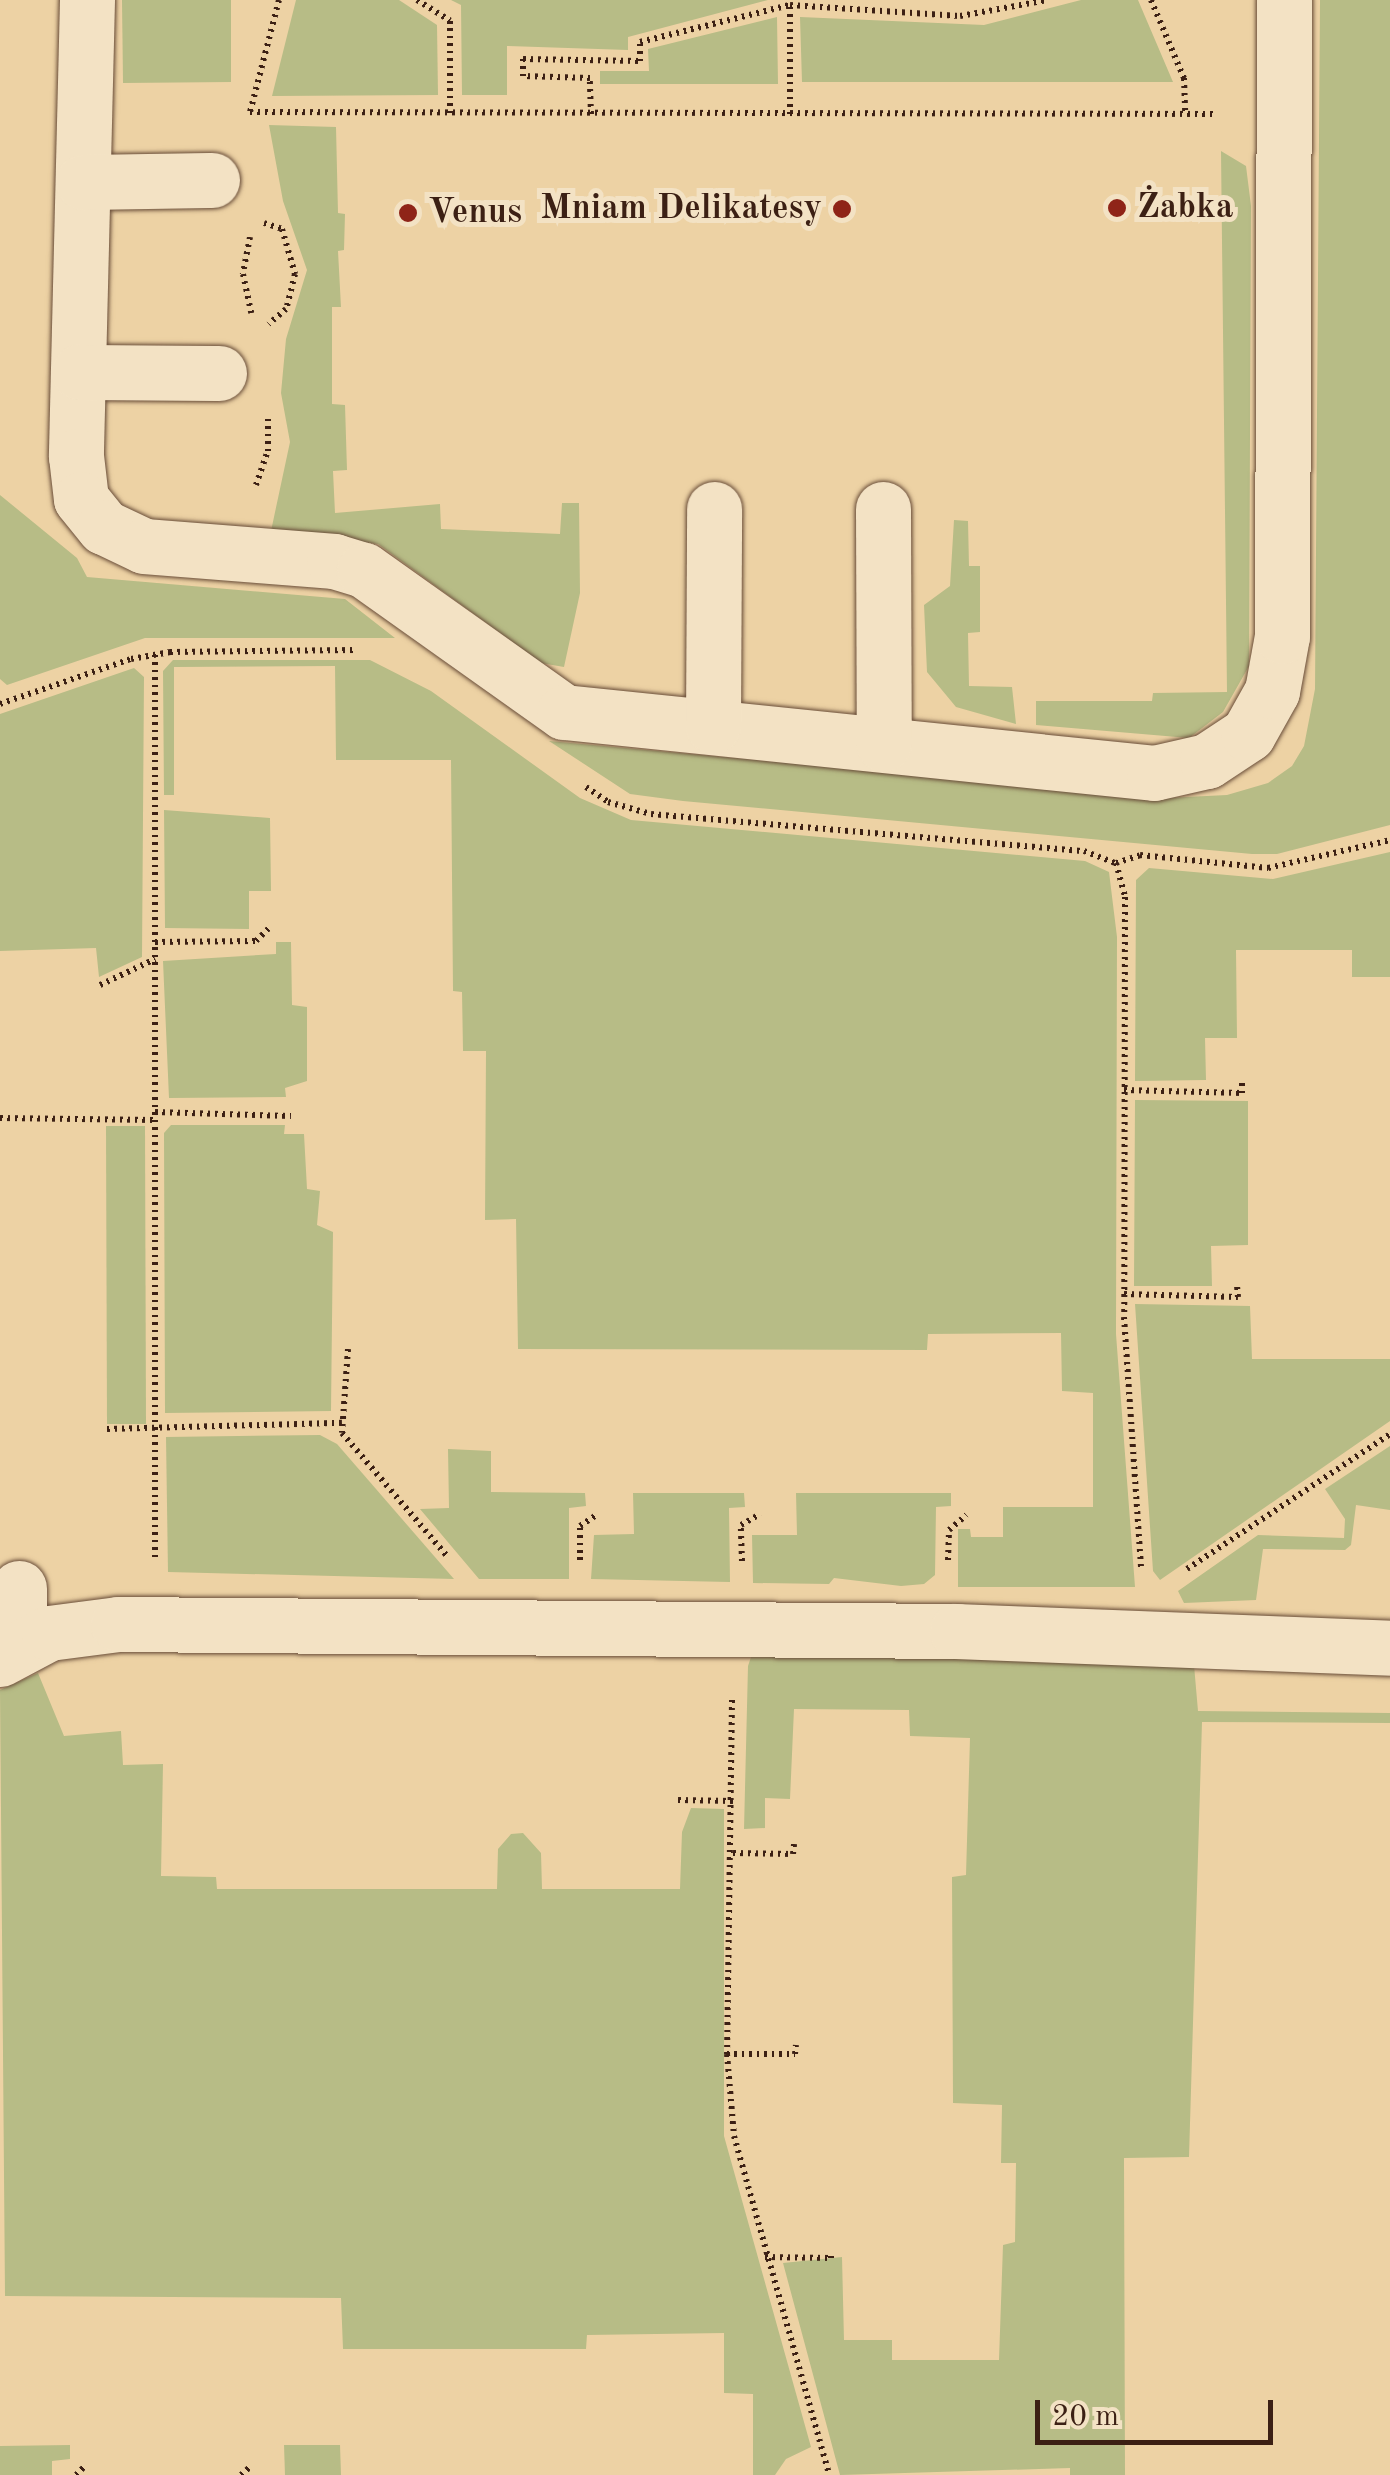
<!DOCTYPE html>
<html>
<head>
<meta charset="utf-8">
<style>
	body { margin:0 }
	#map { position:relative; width:1390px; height:2475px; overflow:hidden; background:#edd2a4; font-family:"Old Standard TT",serif }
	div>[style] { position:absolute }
	.green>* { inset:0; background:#b7bc86 }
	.path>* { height:6px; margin-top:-3px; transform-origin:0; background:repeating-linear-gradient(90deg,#3c2014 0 2.5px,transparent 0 7.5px) }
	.roads { filter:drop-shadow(0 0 2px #684c38) drop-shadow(0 0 2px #684c38) }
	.minor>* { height:55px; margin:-27.5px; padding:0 27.5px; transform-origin:27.5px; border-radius:27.5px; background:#f3e2c4 }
	.dots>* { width:28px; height:28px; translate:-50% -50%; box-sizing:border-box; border:5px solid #f3e2c4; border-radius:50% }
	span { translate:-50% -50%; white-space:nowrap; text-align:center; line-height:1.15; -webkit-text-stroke:10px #f3e2c4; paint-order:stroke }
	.poi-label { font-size:35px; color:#3c2014; font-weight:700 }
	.left { translate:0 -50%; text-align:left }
	.right { translate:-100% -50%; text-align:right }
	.scale { position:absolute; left:1035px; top:2400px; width:238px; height:45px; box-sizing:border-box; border:5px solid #3c2014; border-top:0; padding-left:12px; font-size:30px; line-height:35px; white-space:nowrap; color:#3c2014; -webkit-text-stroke:8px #f3e2c4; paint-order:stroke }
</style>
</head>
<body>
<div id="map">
	<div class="green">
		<i style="clip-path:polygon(122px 0,231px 0,231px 82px,123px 83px)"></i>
		<i style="clip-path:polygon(296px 0,399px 0,437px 25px,438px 95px,272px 96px)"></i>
		<i style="clip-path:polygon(451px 0,768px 0,628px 37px,628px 50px,507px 46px,507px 95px,462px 95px,461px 5px)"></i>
		<i style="clip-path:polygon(1081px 0,1138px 0,1173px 82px,802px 82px,800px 17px,984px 25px)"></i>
		<i style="clip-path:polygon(1320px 0,1390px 0,1390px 825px,1277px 854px,1252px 854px,683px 801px,630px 794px,549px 741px,1166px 798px,1227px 795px,1268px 783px,1292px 766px,1304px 746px,1315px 689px)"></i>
		<i style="clip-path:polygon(777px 17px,778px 84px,600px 84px,600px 71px,649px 71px,648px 49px)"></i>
		<i style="clip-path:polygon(269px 125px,336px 127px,338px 213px,345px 214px,344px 250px,338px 251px,341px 307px,332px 307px,332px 404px,345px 405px,347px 470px,333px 471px,335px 513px,440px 504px,441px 529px,560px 534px,562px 503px,579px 503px,580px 593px,564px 667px,541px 663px,378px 544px,271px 531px,290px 442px,281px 393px,286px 339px,307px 270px,283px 201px)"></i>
		<i style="clip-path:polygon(1221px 151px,1246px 166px,1251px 206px,1249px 666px,1223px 712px,1189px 738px,1036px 725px,1036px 701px,1152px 701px,1153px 693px,1227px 692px)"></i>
		<i style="clip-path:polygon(0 495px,77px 558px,87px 577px,345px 599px,395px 638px,145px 638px,7px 685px,0 679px)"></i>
		<i style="clip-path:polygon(954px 520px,968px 521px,969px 566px,980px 566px,980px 632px,968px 633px,969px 686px,1012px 687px,1016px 724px,956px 707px,927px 672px,924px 605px,950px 586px)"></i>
		<i style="clip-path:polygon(173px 660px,370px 660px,431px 691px,580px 798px,631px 820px,1085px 861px,1109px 872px,1117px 937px,1116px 1334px,1135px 1587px,958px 1587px,958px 1529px,970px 1529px,971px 1537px,1003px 1537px,1003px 1507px,1093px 1507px,1093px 1393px,1062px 1391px,1061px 1333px,928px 1334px,927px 1350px,518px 1349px,516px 1219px,485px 1220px,486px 1051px,463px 1051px,462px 992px,453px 991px,451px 760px,336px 760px,335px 666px,174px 667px,174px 795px,164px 795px,163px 671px)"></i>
		<i style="clip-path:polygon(134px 668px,144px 677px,142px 957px,99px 977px,96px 948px,0 951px,0 714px)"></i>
		<i style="clip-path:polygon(164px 810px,270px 818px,271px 891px,249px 891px,249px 929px,165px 928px)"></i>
		<i style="clip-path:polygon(1390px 852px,1390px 977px,1352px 977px,1352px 950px,1236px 950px,1237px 1038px,1205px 1038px,1206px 1080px,1135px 1081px,1136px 880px,1149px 868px,1273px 879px)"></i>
		<i style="clip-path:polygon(276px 942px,291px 942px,292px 1005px,307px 1007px,307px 1081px,285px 1088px,286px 1097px,169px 1098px,163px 961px,276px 954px)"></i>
		<i style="clip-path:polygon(1135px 1100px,1248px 1101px,1248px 1245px,1211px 1246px,1212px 1286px,1134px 1286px)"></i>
		<i style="clip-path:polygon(171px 1125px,285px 1125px,284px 1134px,304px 1134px,307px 1189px,320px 1191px,317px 1225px,333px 1232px,331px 1411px,165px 1413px,164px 1133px)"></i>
		<i style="clip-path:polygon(106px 1126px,145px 1126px,146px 1424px,107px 1424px)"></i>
		<i style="clip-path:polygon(1135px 1304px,1250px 1306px,1252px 1359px,1390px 1359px,1390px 1421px,1160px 1580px,1153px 1571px)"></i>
		<i style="clip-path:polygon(320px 1435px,337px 1444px,454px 1579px,168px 1572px,166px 1437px)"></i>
		<i style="clip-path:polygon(1390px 1446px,1390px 1510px,1356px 1505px,1351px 1545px,1345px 1550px,1263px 1549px,1256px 1600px,1184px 1603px,1178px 1591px,1258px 1535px,1344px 1538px,1345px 1519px,1325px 1489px)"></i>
		<i style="clip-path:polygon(448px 1449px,491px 1451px,491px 1492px,585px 1493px,586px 1506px,569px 1508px,569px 1579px,479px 1579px,420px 1509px,449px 1508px)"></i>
		<i style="clip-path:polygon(633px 1493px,744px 1493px,745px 1507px,729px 1508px,730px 1582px,591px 1579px,594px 1535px,634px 1534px)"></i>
		<i style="clip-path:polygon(796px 1493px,951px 1493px,951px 1506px,936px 1507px,935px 1575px,924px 1584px,901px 1586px,834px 1578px,829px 1584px,753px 1583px,752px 1535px,797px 1535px)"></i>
		<i style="clip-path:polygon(754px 1648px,1194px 1665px,1198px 1711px,1390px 1713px,1390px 1723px,1202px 1722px,1189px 2157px,1124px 2158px,1125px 2475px,1070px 2475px,1070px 2468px,840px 2475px,783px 2263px,842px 2257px,844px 2340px,892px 2340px,892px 2360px,999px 2360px,1003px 2245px,1015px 2242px,1016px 2163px,1001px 2163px,1002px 2105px,953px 2103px,952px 1877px,966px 1875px,970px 1738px,910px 1736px,909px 1710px,794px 1709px,790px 1799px,765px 1798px,765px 1828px,744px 1829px,748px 1666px)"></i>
		<i style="clip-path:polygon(38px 1673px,64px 1736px,121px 1731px,123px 1765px,163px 1764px,161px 1876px,216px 1877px,217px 1889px,497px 1889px,498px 1849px,511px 1834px,523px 1833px,541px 1853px,542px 1889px,680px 1889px,682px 1832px,691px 1808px,724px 1809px,724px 2136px,811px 2447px,786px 2459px,775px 2475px,753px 2475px,753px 2394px,724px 2393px,724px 2333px,587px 2335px,586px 2349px,343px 2349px,341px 2298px,5px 2296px,0 1690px)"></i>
		<i style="clip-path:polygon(70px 2445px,70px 2459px,52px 2461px,52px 2475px,0 2475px,0 2446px)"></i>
		<i style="clip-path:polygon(284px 2445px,340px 2445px,341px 2475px,285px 2475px)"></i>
	</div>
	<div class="path">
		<i style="left:279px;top:0;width:116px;rotate:104.5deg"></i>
		<i style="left:250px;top:112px;width:963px;rotate:0.12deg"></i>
		<i style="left:417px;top:0;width:39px;rotate:32deg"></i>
		<i style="left:450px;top:21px;width:93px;rotate:90deg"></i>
		<i style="left:1151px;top:0;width:85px;rotate:67.1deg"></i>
		<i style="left:1184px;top:78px;width:36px;rotate:88deg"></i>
		<i style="left:591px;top:114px;width:36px;rotate:-92deg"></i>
		<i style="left:590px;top:78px;width:67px;rotate:-178.3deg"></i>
		<i style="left:523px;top:76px;width:17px;rotate:-90deg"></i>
		<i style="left:523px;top:59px;width:117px;rotate:1deg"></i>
		<i style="left:640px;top:61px;width:19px;rotate:-90deg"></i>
		<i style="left:640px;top:42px;width:154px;rotate:-13.9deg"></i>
		<i style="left:790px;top:114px;width:109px;rotate:-90deg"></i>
		<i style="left:790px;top:5px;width:170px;rotate:3.7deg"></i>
		<i style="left:960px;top:16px;width:89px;rotate:-10.3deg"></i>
		<i style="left:264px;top:223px;width:19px;rotate:18deg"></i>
		<i style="left:282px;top:229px;width:47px;rotate:73.9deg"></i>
		<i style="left:295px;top:274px;width:36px;rotate:104deg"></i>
		<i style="left:286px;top:309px;width:23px;rotate:139deg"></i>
		<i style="left:250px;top:237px;width:38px;rotate:101deg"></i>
		<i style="left:243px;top:274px;width:40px;rotate:78deg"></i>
		<i style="left:256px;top:485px;width:36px;rotate:-71deg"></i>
		<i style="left:268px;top:451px;width:32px;rotate:-90deg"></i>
		<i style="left:155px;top:655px;width:903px;rotate:90deg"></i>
		<i style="left:0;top:704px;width:139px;rotate:-19deg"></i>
		<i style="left:131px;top:659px;width:40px;rotate:-10deg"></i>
		<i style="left:170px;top:652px;width:186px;rotate:-0.6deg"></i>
		<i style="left:586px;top:787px;width:27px;rotate:34deg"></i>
		<i style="left:608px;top:802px;width:45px;rotate:15.6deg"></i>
		<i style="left:651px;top:814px;width:435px;rotate:4.9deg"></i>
		<i style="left:1084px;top:851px;width:34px;rotate:21deg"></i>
		<i style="left:1116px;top:863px;width:35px;rotate:75deg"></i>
		<i style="left:1125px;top:897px;width:420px;rotate:90.1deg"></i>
		<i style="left:1124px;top:1317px;width:251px;rotate:86.1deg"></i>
		<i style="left:1116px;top:863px;width:25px;rotate:-18deg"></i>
		<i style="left:1140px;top:855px;width:129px;rotate:5.8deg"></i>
		<i style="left:1268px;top:868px;width:125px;rotate:-12.9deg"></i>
		<i style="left:155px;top:942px;width:101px;rotate:-0.6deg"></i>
		<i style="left:256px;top:941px;width:21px;rotate:-45deg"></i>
		<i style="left:100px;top:985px;width:61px;rotate:-25.3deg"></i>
		<i style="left:1124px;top:1090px;width:118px;rotate:1.5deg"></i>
		<i style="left:1242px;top:1093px;width:12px;rotate:-90deg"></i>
		<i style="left:155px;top:1112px;width:136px;rotate:1.7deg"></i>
		<i style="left:0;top:1118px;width:155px;rotate:0.7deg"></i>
		<i style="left:1124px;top:1294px;width:114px;rotate:1.5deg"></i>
		<i style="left:1238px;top:1297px;width:11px;rotate:-95deg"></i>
		<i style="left:348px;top:1349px;width:84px;rotate:94.1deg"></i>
		<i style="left:342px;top:1433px;width:163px;rotate:49.5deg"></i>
		<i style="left:107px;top:1429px;width:235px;rotate:-1.5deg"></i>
		<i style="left:580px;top:1560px;width:34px;rotate:-90deg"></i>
		<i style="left:580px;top:1526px;width:22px;rotate:-34deg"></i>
		<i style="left:948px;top:1560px;width:30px;rotate:-88deg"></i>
		<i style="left:949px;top:1530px;width:23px;rotate:-41deg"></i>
		<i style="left:742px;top:1561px;width:36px;rotate:-92deg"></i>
		<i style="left:741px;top:1525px;width:22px;rotate:-30deg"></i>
		<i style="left:1187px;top:1569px;width:244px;rotate:-33.6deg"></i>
		<i style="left:732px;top:1700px;width:354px;rotate:90.8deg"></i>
		<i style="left:727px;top:2054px;width:82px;rotate:85.1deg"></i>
		<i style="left:734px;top:2136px;width:352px;rotate:74.3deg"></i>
		<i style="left:678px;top:1800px;width:55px;rotate:1deg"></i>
		<i style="left:733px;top:1853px;width:60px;rotate:1deg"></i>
		<i style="left:793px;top:1854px;width:10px;rotate:-84deg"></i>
		<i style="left:727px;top:2054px;width:68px"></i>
		<i style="left:795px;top:2054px;width:9px;rotate:-84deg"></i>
		<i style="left:765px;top:2257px;width:66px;rotate:0.9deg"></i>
		<i style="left:831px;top:2258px;width:7px;rotate:-90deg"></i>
		<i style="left:76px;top:2475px;width:11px;rotate:-45deg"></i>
		<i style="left:241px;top:2475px;width:12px;rotate:-42deg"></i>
	</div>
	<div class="roads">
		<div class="minor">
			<i style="left:87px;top:0;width:456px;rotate:91.4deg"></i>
			<i style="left:76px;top:456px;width:43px;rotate:83.4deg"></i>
			<i style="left:81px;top:499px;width:36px;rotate:51deg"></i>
			<i style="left:104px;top:527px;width:44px;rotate:25.4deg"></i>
			<i style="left:144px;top:546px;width:191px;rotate:4.5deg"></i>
			<i style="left:334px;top:561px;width:31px;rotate:17deg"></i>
			<i style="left:364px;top:570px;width:245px;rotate:35.4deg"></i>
			<i style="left:564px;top:712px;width:593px;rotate:5.9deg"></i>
			<i style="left:1154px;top:773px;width:54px;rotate:-12.8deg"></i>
			<i style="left:1207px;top:761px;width:49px;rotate:-33.4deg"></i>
			<i style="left:1248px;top:734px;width:49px;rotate:-60.8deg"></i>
			<i style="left:1272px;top:691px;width:56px;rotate:-79.7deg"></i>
			<i style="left:1282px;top:636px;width:636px;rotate:-89.82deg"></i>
			<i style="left:83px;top:182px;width:129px;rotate:-0.9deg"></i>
			<i style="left:79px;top:372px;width:140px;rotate:0.4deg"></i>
			<i style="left:883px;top:509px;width:235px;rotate:89.8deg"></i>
			<i style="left:713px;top:726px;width:217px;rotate:-89.7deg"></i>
			<i style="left:19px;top:1588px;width:57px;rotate:90deg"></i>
			<i style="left:0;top:1659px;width:55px;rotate:-28deg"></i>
			<i style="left:49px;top:1633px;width:70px;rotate:-7.4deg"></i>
			<i style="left:118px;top:1624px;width:839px;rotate:0.48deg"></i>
			<i style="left:957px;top:1631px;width:433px;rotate:2.2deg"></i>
		</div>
	</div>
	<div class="dots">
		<i style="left:1117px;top:208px;background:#8f2418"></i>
		<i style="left:842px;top:209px;background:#8f2418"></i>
		<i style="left:408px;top:213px;background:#8f2418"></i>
	</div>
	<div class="poi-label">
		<span class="left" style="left:1137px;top:208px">Żabka</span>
		<span class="right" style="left:822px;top:209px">Mniam Delikatesy</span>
		<span class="left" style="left:428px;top:213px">Venus</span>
	</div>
	<div class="scale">20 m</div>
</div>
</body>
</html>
